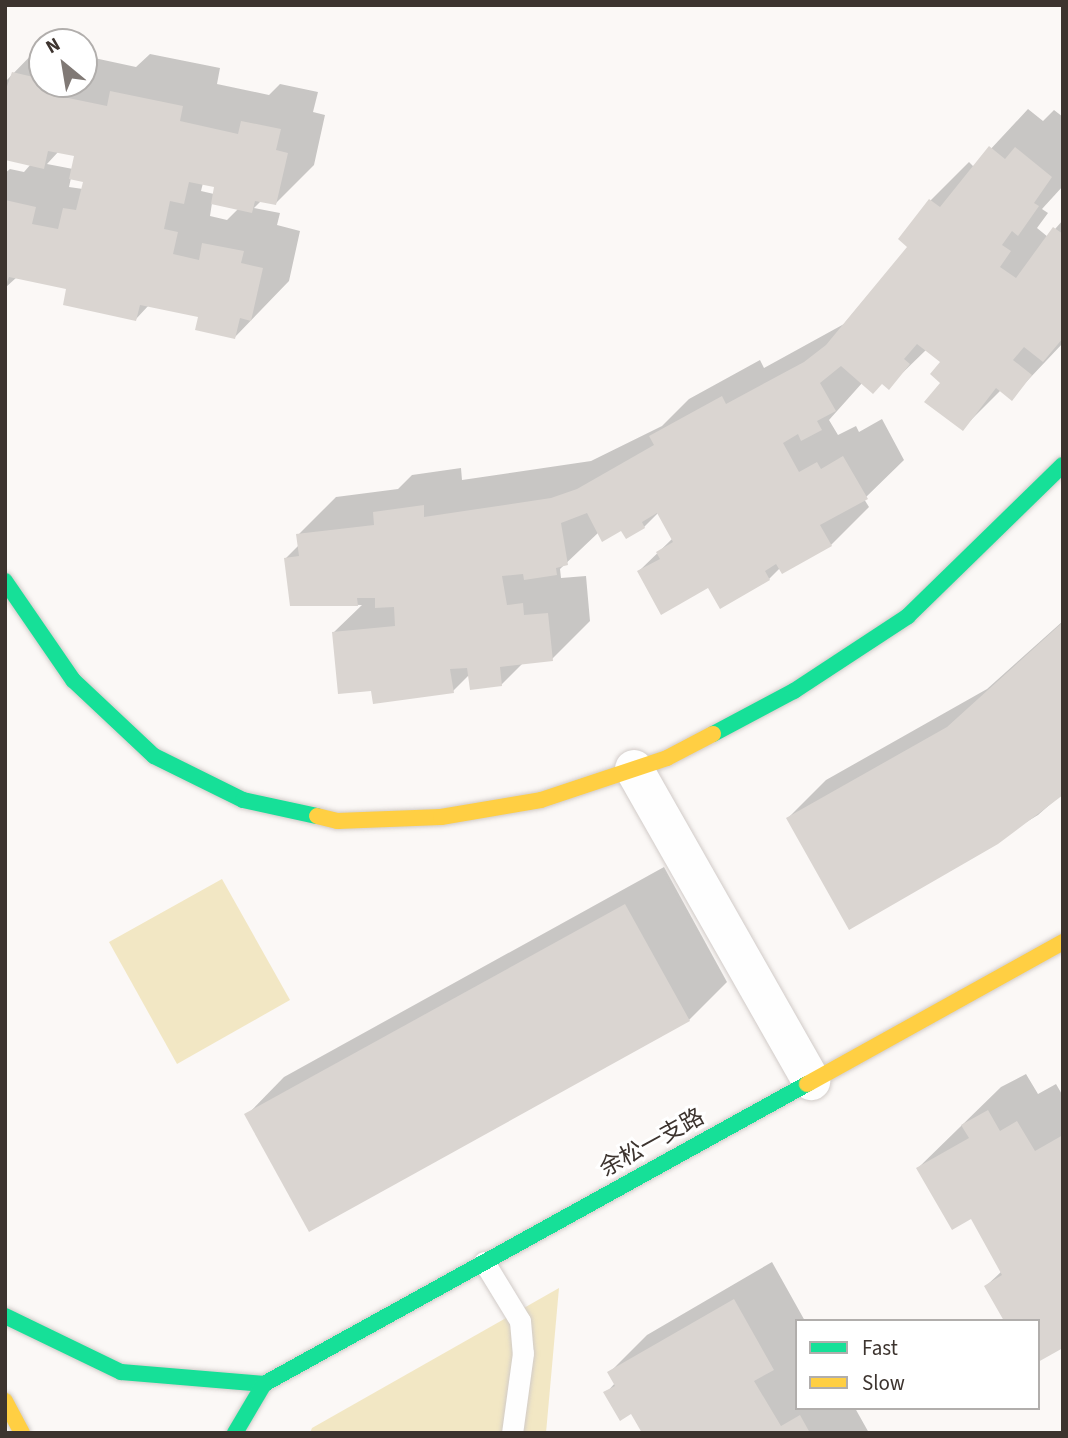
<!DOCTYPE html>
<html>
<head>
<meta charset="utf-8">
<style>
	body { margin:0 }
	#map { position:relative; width:1068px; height:1438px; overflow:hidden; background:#fbf8f6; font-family:"Source Sans 3","Noto Sans SC",sans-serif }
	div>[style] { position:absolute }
	.green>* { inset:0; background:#f2e7c4 }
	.shadow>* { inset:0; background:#0003 }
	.building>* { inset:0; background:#dad5d1 }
	.roads { filter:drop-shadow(0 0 2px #d1cbc8) drop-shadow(0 0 2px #d1cbc8) }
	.lane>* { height:21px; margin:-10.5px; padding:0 10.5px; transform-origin:10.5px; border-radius:10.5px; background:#fefefe }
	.street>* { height:38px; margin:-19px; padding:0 19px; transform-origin:19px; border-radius:19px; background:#fefefe }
	.fast>* { height:16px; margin:-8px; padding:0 8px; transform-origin:8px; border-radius:8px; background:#16e098 }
	.slow>* { height:16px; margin:-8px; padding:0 8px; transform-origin:8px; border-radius:8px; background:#ffcf43 }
	span { translate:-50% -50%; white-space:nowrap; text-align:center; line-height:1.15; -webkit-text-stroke:6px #fff; paint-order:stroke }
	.street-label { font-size:23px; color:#3d342f }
	.frame { position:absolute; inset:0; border:7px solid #3d342f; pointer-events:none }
	.legend { position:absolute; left:795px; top:1319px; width:245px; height:91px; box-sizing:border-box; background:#fff; border:2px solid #b1aeac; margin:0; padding:9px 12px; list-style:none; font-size:21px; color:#3d342f }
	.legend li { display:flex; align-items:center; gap:14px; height:35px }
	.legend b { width:35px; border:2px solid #b1aeac }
	.north { position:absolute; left:28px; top:28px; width:70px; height:70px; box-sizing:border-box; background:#fff; border:2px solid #b1aeac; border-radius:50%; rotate:330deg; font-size:19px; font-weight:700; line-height:28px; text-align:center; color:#3d342f }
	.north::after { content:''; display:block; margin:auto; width:24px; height:32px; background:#807975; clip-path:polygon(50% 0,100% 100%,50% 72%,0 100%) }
</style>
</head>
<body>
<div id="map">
	<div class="green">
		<i style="clip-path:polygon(222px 879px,290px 1000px,177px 1064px,109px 942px)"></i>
		<i style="clip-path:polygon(559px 1288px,546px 1433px,310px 1433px,312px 1428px)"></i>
	</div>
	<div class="shadow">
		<i style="clip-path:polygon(51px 35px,83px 42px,44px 42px)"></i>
		<i style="clip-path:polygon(evenodd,84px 42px,88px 43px,85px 56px,136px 67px,150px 54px,220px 68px,217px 84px,269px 95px,280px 84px,318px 92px,313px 112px,325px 115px,314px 165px,276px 203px,262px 200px,254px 208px,280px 213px,277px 225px,300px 231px,289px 281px,235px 337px,200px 316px,149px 305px,136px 319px,69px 288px,17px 277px,5px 288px,5px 173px,10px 169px,24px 172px,31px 164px,5px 146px,5px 82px,42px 44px,42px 84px,84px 84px,84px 42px,59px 151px,76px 155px,73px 169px,47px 164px,59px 151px,84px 42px,71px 178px,85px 180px,83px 189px,69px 187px,71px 178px,84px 42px,203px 183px,216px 186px,214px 194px,201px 191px,203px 183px,84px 42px,212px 203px,239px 208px,227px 220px,210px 216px,212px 203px)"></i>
		<i style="clip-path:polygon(1028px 109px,1043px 121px,1054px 110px,1063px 117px,1063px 186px,1042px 209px,1048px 213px,1037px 228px,1048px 237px,1063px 220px,1063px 343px,1011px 398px,1001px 390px,963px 428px,942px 383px,943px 362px,927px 349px,888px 387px,882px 382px,863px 382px,829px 420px,838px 435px,856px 426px,859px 432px,882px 419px,904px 460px,864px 499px,869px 507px,831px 545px,780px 568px,769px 579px,709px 586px,639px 571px,673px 538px,658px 513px,644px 527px,599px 532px,560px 569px,561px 578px,586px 576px,590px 621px,552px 659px,523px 663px,501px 685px,469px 675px,453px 691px,373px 689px,334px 632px,362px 605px,291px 604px,286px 558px,299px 545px,298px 535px,336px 497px,398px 489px,412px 475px,461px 468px,462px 480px,591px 461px,662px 426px,689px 399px,760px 360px,764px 368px,844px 324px,909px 246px,901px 239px,931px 200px,969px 162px,974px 167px)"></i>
		<i style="clip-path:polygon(1063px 621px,1063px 793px,1038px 815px,850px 928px,788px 818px,826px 780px,987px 689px)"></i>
		<i style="clip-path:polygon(664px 867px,727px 982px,689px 1020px,247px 1115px,284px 1077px)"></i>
		<i style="clip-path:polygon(1026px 1074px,1038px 1094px,1056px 1084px,1063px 1096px,1063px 1346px,1038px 1321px,986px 1286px,1002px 1271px,972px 1217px,918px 1168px,1001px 1087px)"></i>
		<i style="clip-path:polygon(772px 1262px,805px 1321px,797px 1321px,797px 1408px,855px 1408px,869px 1433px,644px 1433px,632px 1412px,606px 1393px,615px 1383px,609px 1373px,647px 1335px)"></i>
	</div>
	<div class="building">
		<i style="clip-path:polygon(12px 72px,42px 79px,42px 84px,50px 84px,49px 94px,107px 106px,110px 91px,183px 106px,180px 121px,238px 134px,241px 121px,281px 129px,276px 150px,288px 153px,276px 205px,255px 201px,252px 213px,211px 204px,214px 187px,189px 182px,184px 204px,170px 201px,164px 229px,178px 232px,173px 254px,199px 260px,202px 243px,244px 251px,241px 263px,263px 268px,251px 321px,240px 318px,235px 339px,195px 330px,198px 317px,140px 305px,136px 321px,63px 305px,66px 289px,9px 277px,5px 287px,5px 200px,36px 207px,32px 224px,58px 229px,63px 208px,76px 210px,83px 182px,69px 179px,74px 156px,48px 151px,44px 169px,5px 160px,5px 92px)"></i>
		<i style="clip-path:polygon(989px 146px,1005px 159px,1015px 147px,1052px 177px,1034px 203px,1039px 206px,1018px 236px,1012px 231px,1002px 245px,1011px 251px,1000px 267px,1016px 278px,1053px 227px,1063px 234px,1063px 338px,1043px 362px,1024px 347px,1013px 360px,1032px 375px,1012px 401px,996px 388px,963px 431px,924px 402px,940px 383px,930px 374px,940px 362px,917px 344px,904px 359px,910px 364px,889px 390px,882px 384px,873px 394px,841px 366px,820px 383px,836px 411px,817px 421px,822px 430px,801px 441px,798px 434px,783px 443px,799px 472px,817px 462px,821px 469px,843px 456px,868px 499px,820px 525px,832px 546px,782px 574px,776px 564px,765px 571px,770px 580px,720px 609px,708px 588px,661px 615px,637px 571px,660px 559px,656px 552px,673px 542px,657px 513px,642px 522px,645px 528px,626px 539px,621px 531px,602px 542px,587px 513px,561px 523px,568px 565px,556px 568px,557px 575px,524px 580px,523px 574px,502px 576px,507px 605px,523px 603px,524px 615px,548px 613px,553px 661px,500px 667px,502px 686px,470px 690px,467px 668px,450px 669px,454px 693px,373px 704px,371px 691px,338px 694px,332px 632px,395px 626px,394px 607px,375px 608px,375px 598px,357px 598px,358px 606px,290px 606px,284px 558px,299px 556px,296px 534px,374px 525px,373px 512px,424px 505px,424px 517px,551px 498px,577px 489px,654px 445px,649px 436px,722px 396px,726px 404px,804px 362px,826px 345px,907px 247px,898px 239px,929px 199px,940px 207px)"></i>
		<i style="clip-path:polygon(1063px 622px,1063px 795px,998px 844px,849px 930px,786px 818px,947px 727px)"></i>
		<i style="clip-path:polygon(625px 904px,690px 1021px,309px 1232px,244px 1114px)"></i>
		<i style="clip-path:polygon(988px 1110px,1000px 1131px,1017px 1121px,1035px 1151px,1063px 1135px,1063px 1348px,1038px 1362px,1038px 1321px,1004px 1321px,984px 1286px,1002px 1275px,971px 1219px,952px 1230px,916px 1168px,969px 1138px,961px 1125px)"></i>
		<i style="clip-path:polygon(734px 1299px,774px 1370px,754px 1381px,781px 1426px,800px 1415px,810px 1433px,642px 1433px,631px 1414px,620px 1421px,603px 1392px,615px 1386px,607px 1372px)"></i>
	</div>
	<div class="roads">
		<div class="lane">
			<i style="left:484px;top:1262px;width:69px;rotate:58.6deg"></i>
			<i style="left:520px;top:1321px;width:32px;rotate:85deg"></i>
			<i style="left:523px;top:1353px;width:81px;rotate:97.8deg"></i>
		</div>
		<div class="street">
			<i style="left:634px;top:769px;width:359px;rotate:60.4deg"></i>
		</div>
		<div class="fast">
			<i style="left:5px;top:581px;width:120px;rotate:55.5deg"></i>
			<i style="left:73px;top:680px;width:111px;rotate:43.2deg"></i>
			<i style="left:154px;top:756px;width:99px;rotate:26.3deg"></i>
			<i style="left:243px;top:800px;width:76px;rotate:12.2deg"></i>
			<i style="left:713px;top:734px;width:92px;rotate:-28deg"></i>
			<i style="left:794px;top:691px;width:136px;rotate:-33.3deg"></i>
			<i style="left:908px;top:616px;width:216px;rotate:-44.3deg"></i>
			<i style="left:5px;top:1316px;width:129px;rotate:25.8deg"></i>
			<i style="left:121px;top:1372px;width:144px;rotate:4.8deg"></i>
			<i style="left:264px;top:1384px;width:620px;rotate:-28.92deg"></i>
			<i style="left:235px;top:1433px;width:57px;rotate:-59.4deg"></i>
		</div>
		<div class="slow">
			<i style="left:317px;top:816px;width:21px;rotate:14deg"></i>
			<i style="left:337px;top:821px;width:104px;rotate:-2.2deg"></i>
			<i style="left:441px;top:817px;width:101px;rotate:-9.6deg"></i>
			<i style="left:541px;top:800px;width:133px;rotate:-18.4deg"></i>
			<i style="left:667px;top:758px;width:52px;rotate:-27.6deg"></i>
			<i style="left:807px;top:1084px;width:293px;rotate:-29deg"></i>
			<i style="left:5px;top:1401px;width:36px;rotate:62deg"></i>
		</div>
	</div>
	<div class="street-label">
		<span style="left:652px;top:1143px;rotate:-29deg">余松一支路</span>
	</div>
	<div class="frame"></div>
	<ul class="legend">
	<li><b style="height:9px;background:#16e098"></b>Fast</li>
	<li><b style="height:9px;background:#ffcf43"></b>Slow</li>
	</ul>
	<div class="north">N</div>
</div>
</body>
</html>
